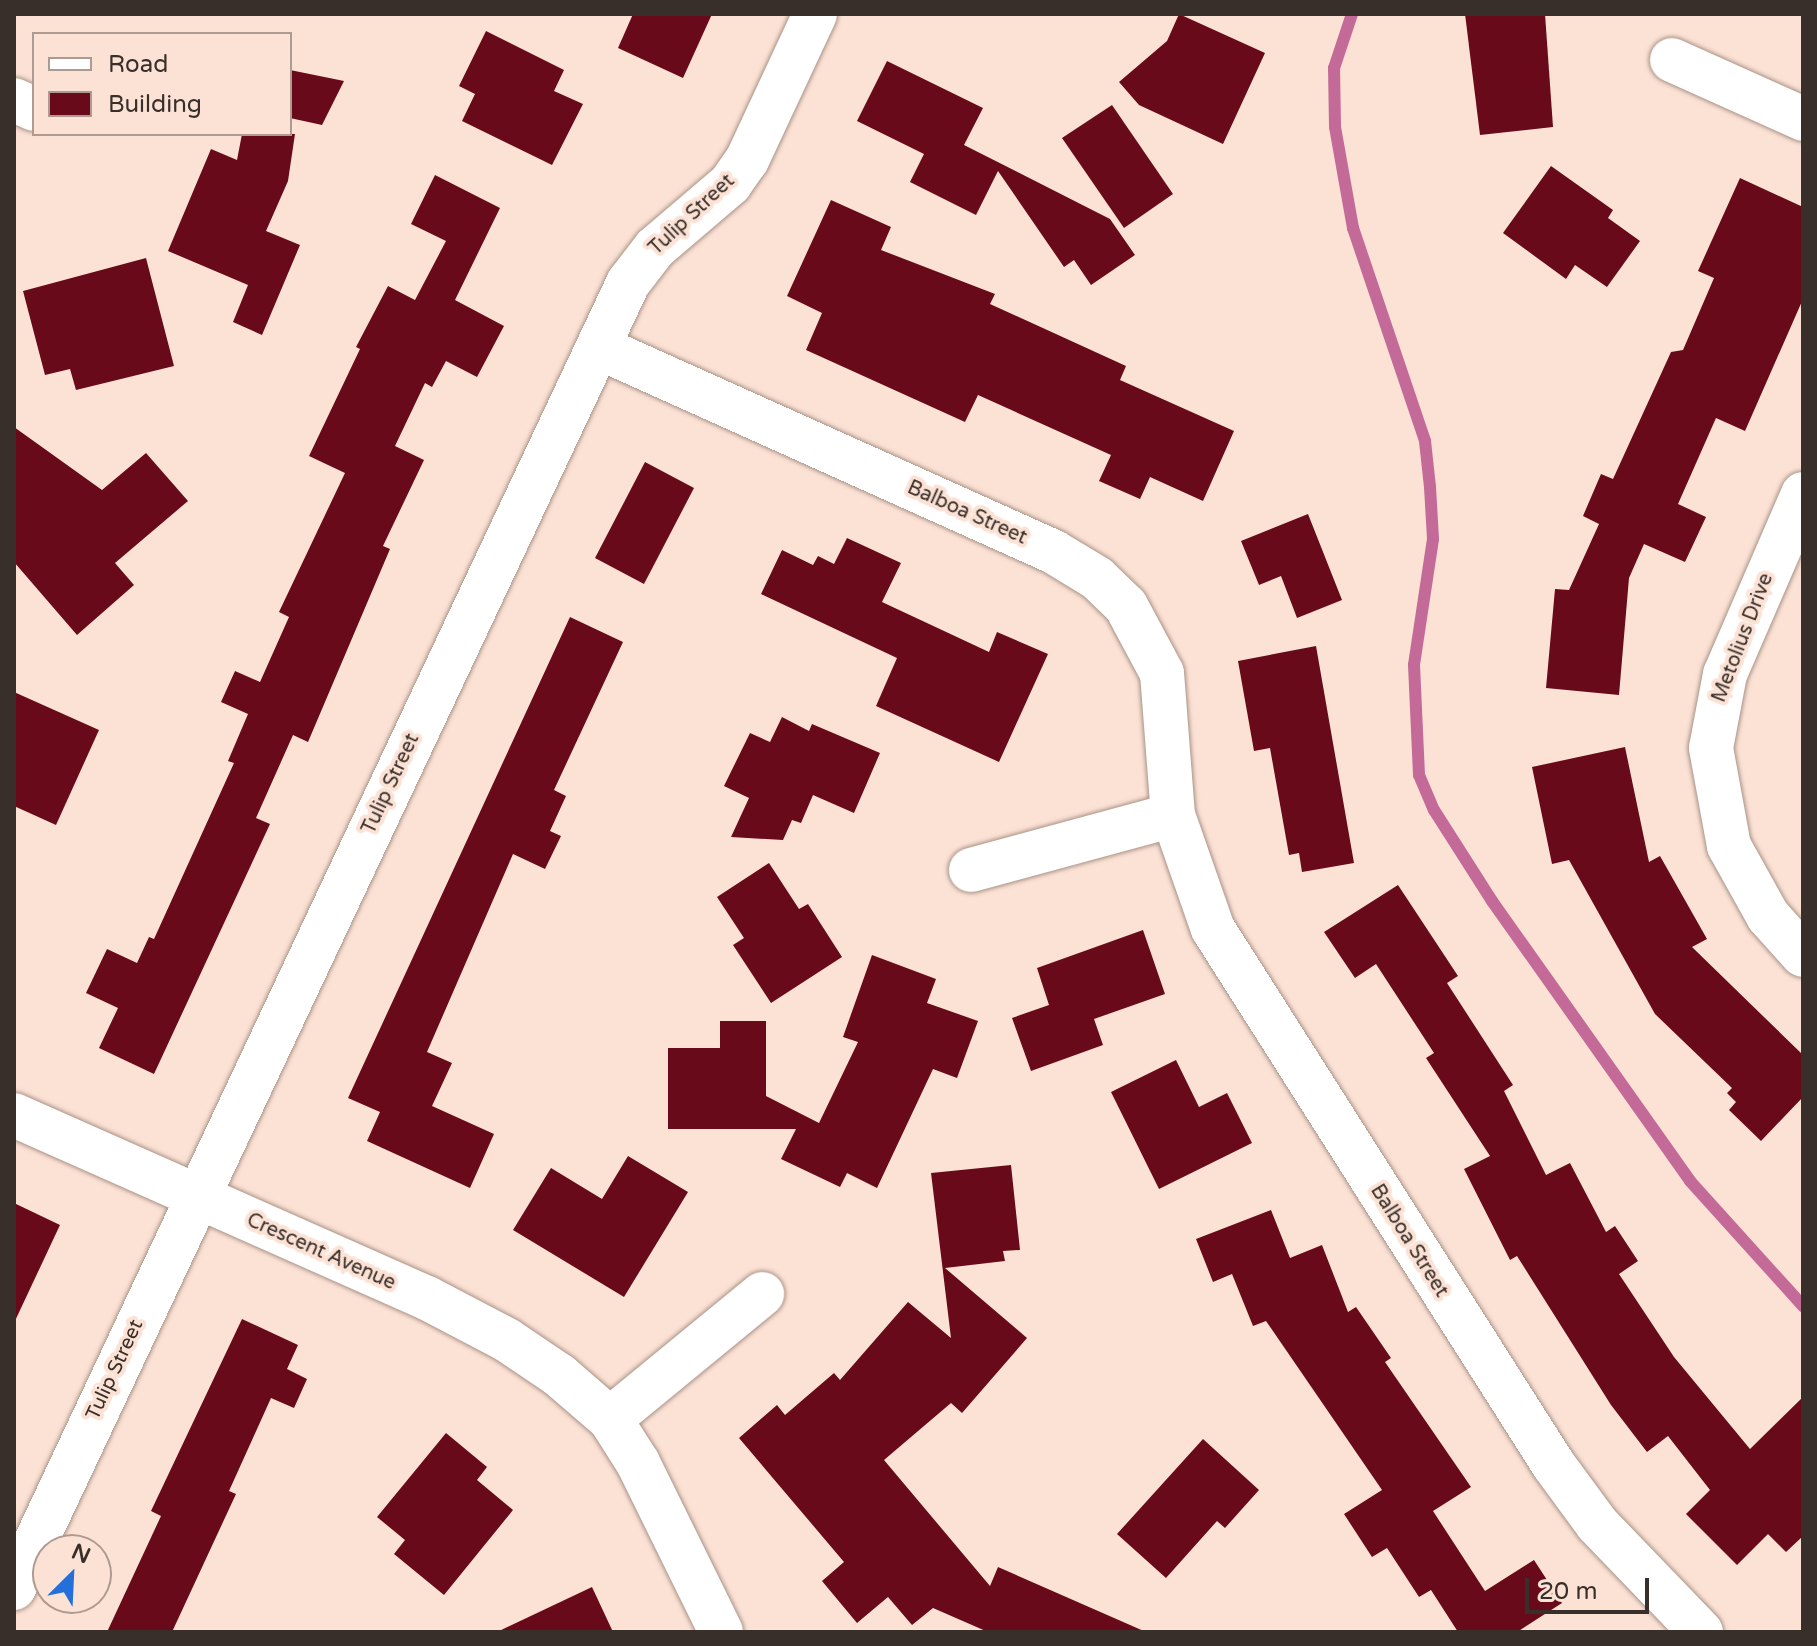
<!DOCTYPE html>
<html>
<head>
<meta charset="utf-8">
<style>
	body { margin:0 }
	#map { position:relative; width:1817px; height:1646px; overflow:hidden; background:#fce2d5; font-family:"Varela Round",sans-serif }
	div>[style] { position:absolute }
	.stream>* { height:12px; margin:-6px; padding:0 6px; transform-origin:6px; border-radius:6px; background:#c36a98 }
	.building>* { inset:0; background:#690a1b }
	.roads { filter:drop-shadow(0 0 2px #a99286) drop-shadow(0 0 2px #a99286) }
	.minor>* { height:44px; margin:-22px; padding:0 22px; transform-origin:22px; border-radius:22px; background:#fff }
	span { translate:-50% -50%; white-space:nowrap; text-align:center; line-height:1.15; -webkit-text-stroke:8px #fce2d5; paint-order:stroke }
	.street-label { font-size:20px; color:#382f2a }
	.frame { position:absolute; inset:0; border:16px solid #382f2a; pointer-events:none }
	.legend { position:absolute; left:32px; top:32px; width:260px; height:104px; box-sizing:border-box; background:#fce2d5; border:2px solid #ae9a91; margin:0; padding:10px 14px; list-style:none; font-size:24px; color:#382f2a }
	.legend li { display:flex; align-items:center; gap:16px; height:40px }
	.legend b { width:40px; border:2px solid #ae9a91 }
	.north { position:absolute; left:32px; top:1534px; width:80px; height:80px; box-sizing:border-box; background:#fce2d5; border:2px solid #ae9a91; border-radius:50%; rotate:24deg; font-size:22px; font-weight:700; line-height:32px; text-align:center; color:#382f2a }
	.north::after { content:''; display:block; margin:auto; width:28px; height:36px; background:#256fda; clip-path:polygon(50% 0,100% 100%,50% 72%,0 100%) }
	.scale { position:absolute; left:1525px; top:1578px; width:124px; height:36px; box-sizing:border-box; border:4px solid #382f2a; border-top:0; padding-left:10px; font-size:24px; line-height:28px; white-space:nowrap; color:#382f2a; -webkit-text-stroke:6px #fce2d5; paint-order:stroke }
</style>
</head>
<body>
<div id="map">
	<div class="stream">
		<i style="left:1352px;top:14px;width:57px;rotate:108.4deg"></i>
		<i style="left:1334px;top:68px;width:59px;rotate:89deg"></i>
		<i style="left:1335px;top:127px;width:103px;rotate:79.9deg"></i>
		<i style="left:1353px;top:228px;width:225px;rotate:71.3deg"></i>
		<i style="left:1425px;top:441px;width:46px;rotate:83.8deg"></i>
		<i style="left:1430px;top:487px;width:52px;rotate:86.7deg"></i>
		<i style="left:1433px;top:539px;width:127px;rotate:98.6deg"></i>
		<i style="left:1414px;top:665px;width:110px;rotate:87.4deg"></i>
		<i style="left:1419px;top:775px;width:38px;rotate:67deg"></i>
		<i style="left:1434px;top:810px;width:108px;rotate:57.5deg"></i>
		<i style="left:1492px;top:901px;width:343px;rotate:54.7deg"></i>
		<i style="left:1690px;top:1181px;width:169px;rotate:47.9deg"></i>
	</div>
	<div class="building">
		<i style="clip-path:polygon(633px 14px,712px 14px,683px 78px,618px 48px)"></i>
		<i style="clip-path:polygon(1179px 14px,1265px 53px,1223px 144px,1139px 105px,1119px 82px,1167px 41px)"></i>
		<i style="clip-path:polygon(1465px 14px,1545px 14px,1553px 127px,1480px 135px)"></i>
		<i style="clip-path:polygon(486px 31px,564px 70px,554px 91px,583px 104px,552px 165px,462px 121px,475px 94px,459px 86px)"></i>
		<i style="clip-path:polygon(887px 61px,983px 108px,964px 145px,1110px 219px,1135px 255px,1091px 285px,1074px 260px,1064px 267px,998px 171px,976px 215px,910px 182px,924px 154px,857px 121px)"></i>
		<i style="clip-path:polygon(290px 70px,344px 81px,322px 125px,290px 118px)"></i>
		<i style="clip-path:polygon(1112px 105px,1173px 194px,1124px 228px,1062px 138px)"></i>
		<i style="clip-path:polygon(242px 134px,295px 134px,288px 181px,266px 231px,300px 245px,262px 335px,233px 322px,248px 285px,168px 251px,211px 149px,237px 160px)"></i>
		<i style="clip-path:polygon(1551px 166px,1613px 210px,1608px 218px,1640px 241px,1607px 287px,1575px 265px,1566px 279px,1503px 233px)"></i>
		<i style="clip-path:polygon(435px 175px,500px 208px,455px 300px,504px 326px,477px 377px,446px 361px,432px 387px,425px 383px,395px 446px,424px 460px,383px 546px,390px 549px,308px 742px,293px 735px,256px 818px,270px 824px,154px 1074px,99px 1048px,118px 1008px,86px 993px,107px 949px,137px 963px,149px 937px,154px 939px,234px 763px,228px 761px,248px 714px,221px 702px,235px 671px,260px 682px,289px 617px,279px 612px,345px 473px,309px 456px,360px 349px,356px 347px,388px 286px,415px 300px,446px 241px,411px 224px)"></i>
		<i style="clip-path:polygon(1740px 178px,1803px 207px,1803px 299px,1745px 431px,1716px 418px,1678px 504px,1706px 517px,1685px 562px,1644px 544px,1629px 578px,1619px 695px,1546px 688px,1555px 589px,1569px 590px,1599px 524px,1583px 516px,1601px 474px,1613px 479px,1671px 352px,1683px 350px,1714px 278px,1698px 271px)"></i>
		<i style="clip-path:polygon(831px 200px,891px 227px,881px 250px,995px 294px,990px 304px,1126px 366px,1120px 380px,1234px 431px,1203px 501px,1150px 477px,1140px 499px,1099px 481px,1111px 455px,978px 395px,965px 422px,806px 350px,822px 313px,787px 296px)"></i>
		<i style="clip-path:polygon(146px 258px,174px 366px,76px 390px,70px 369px,45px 375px,23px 291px)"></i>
		<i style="clip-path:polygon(14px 427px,102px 490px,146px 453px,188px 501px,115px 563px,134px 585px,77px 635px,14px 562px)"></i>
		<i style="clip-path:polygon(645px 462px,694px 488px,644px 584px,595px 558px)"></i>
		<i style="clip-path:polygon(1308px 514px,1342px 600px,1297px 618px,1281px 576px,1259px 585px,1241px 541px)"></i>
		<i style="clip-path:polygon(847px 538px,901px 563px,882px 602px,989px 652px,997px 632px,1048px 654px,999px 762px,876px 706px,897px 658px,761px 594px,782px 550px,813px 565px,818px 556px,834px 564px)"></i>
		<i style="clip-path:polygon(570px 617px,623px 642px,554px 790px,566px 796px,550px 831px,561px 836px,545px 869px,513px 854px,427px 1052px,452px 1063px,432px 1106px,494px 1134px,470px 1188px,367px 1141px,380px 1112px,348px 1098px)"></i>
		<i style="clip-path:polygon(1316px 646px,1354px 863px,1302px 872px,1299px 853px,1289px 855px,1270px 748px,1254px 751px,1238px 661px)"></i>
		<i style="clip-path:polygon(14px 692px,99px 730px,56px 825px,14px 806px)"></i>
		<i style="clip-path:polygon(782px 717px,809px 731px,812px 724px,880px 753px,854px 813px,813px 795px,801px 823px,792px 820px,783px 840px,731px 837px,749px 798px,724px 786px,750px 733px,770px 742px)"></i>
		<i style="clip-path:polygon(1625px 747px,1649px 862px,1660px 856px,1707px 939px,1692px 947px,1803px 1055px,1803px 1097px,1761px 1141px,1729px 1110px,1736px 1102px,1727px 1093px,1732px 1088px,1655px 1014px,1569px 860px,1552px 864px,1532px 767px)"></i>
		<i style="clip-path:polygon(769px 863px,799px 909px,808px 904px,842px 957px,771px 1003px,733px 945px,744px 938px,717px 897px)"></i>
		<i style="clip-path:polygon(1398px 885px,1458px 976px,1447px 983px,1513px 1085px,1504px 1091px,1546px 1175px,1570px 1163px,1606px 1232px,1615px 1226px,1638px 1261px,1619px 1274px,1674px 1357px,1750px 1449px,1803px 1397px,1803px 1536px,1786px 1552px,1768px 1534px,1737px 1565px,1686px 1514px,1710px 1490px,1668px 1436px,1647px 1452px,1611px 1405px,1517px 1256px,1510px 1260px,1464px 1169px,1490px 1156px,1426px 1058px,1434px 1053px,1376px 964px,1355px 978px,1324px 932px)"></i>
		<i style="clip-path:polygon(1143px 930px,1165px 994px,1094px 1019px,1103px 1045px,1031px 1071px,1012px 1018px,1049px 1005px,1037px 968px)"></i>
		<i style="clip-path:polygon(872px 955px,936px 979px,927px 1003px,978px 1021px,957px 1078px,933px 1069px,877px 1188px,847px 1173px,840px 1187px,781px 1159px,796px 1129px,668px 1129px,668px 1048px,720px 1048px,720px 1021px,766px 1021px,766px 1096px,819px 1123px,858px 1042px,843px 1037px)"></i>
		<i style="clip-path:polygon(1176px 1060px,1199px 1107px,1227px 1093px,1252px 1143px,1159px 1189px,1111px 1092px)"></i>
		<i style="clip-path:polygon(628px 1156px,688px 1192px,624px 1297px,513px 1230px,551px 1168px,602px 1199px)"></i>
		<i style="clip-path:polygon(1011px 1165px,1020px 1250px,1003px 1251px,1005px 1261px,945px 1268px,1027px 1338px,962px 1413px,951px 1403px,884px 1460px,990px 1586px,998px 1567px,1146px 1632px,988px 1632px,933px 1608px,912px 1625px,888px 1597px,857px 1623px,822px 1581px,844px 1562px,739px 1438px,777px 1405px,785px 1415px,834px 1373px,840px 1380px,908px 1302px,951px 1338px,931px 1173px)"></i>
		<i style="clip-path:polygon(14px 1203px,60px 1225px,14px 1323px)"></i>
		<i style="clip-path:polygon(1271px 1210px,1290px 1258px,1322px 1245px,1348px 1312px,1356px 1307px,1391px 1358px,1385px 1362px,1471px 1487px,1433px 1511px,1485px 1591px,1534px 1560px,1562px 1603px,1517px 1632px,1458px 1632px,1431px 1590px,1419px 1597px,1387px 1548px,1372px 1557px,1344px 1514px,1382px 1490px,1266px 1321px,1253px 1326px,1232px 1274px,1213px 1282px,1196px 1239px)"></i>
		<i style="clip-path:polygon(242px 1319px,298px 1345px,287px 1369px,307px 1379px,294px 1408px,271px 1398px,229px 1491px,236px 1494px,172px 1632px,107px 1632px,161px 1516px,151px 1511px)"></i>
		<i style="clip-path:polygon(446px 1433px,487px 1467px,477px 1480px,513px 1510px,444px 1595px,394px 1554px,405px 1540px,377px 1517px)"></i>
		<i style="clip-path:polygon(1203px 1439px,1259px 1490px,1225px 1528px,1217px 1521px,1166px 1578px,1117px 1534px)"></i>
		<i style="clip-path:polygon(592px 1587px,613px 1632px,497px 1632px)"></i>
	</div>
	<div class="roads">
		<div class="minor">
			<i style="left:1672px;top:60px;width:144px;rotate:24.2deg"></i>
			<i style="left:14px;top:100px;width:22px;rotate:24deg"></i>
			<i style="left:598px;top:347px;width:500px;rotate:24.2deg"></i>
			<i style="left:1054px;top:552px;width:50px;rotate:31.2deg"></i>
			<i style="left:1097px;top:578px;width:40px;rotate:44deg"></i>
			<i style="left:1126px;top:606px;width:76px;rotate:61.8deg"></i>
			<i style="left:1162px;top:673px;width:142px;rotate:85.6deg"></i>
			<i style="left:1173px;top:815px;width:121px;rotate:70.7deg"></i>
			<i style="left:1213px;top:929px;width:634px;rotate:57.56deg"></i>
			<i style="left:1553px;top:1464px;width:74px;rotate:53.7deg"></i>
			<i style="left:1597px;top:1524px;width:150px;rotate:46.1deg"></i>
			<i style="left:1803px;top:494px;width:196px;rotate:113.4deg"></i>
			<i style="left:1725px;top:674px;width:75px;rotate:100.7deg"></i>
			<i style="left:1711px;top:748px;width:100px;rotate:79.6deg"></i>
			<i style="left:1729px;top:846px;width:80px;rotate:60.9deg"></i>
			<i style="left:1768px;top:916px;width:52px;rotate:48.1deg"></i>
			<i style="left:971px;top:870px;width:209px;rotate:-15.2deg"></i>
			<i style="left:14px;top:1115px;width:452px;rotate:23.9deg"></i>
			<i style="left:427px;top:1298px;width:90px;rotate:27.7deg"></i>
			<i style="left:507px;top:1340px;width:63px;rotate:33.9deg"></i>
			<i style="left:559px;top:1375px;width:67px;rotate:40.8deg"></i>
			<i style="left:610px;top:1419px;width:52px;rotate:57.5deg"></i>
			<i style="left:638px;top:1463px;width:188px;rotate:63.8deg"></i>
			<i style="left:610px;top:1419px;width:197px;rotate:-39.4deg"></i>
			<i style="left:14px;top:1588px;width:1442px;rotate:-64.8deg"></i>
			<i style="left:628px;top:283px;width:44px;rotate:-52.4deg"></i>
			<i style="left:655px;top:248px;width:99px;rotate:-40.5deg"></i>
			<i style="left:730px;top:184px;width:29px;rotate:-55deg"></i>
			<i style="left:747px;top:160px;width:161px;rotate:-65deg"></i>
		</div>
	</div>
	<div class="street-label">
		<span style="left:692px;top:215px;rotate:-43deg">Tulip Street</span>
		<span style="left:967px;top:513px;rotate:24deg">Balboa Street</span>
		<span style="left:1743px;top:638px;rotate:-69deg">Metolius Drive</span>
		<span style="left:391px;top:784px;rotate:-65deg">Tulip Street</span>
		<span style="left:1409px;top:1241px;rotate:58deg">Balboa Street</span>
		<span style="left:321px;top:1252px;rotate:24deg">Crescent Avenue</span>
		<span style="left:115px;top:1370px;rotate:-65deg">Tulip Street</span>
	</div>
	<div class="frame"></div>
	<ul class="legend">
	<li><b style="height:10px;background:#fff"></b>Road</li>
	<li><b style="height:22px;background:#690a1b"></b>Building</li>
	</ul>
	<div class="north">N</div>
	<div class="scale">20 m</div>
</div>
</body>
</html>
